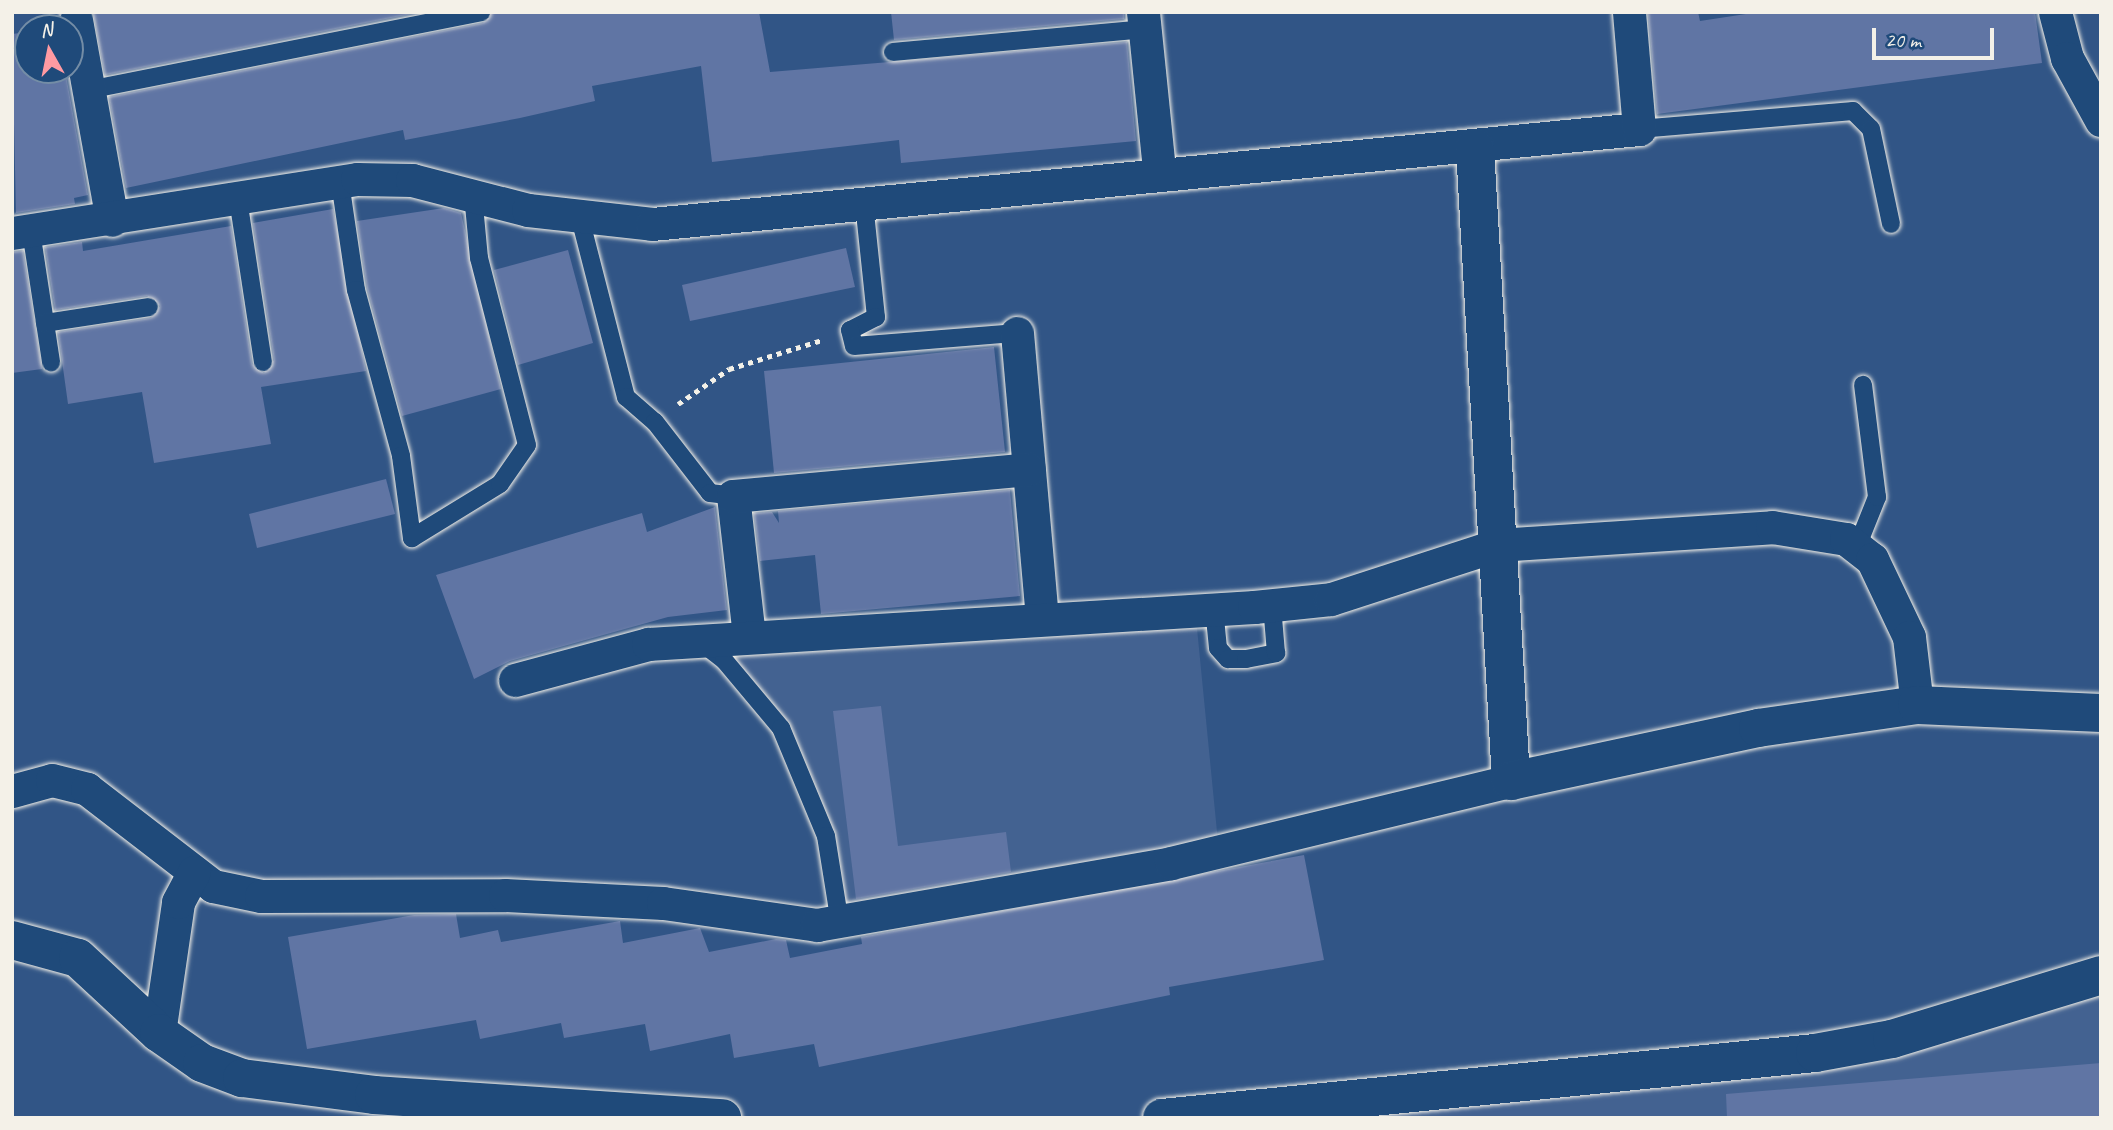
<!DOCTYPE html>
<html>
<head>
<meta charset="utf-8">
<style>
	body { margin:0 }
	#map { position:relative; width:2113px; height:1130px; overflow:hidden; background:#315586; font-family:Caveat,sans-serif }
	div>[style] { position:absolute }
	.built>* { inset:0; background:#436291 }
	.building>* { inset:0; background:#6075a4 }
	.path>* { height:4.5px; margin-top:-2.25px; transform-origin:0; background:repeating-linear-gradient(90deg,#f4f1e8 0 5px,transparent 0 10px) }
	.roads { filter:drop-shadow(0 0 2px #f4f1e8) drop-shadow(0 0 2px #f4f1e8) }
	.lane>* { height:18px; margin:-9px; padding:0 9px; transform-origin:9px; border-radius:9px; background:#1f4a7a }
	.street>* { height:33px; margin:-16.5px; padding:0 16.5px; transform-origin:16.5px; border-radius:16.5px; background:#1f4a7a }
	.secondary>* { height:38px; margin:-19px; padding:0 19px; transform-origin:19px; border-radius:19px; background:#1f4a7a }
	span { translate:-50% -50%; white-space:nowrap; text-align:center; line-height:1.15; -webkit-text-stroke:7px #1f4a7a; paint-order:stroke }
	.frame { position:absolute; inset:0; border:14px solid #f4f1e8; pointer-events:none }
	.north { position:absolute; left:14px; top:14px; width:70px; height:70px; box-sizing:border-box; background:#1f4a7a; border:2px solid #748da6; border-radius:50%; rotate:351deg; font-size:19px; font-weight:700; line-height:28px; text-align:center; color:#f4f1e8 }
	.north::after { content:''; display:block; margin:auto; width:24px; height:32px; background:#ff9aa2; clip-path:polygon(50% 0,100% 100%,50% 72%,0 100%) }
	.scale { position:absolute; left:1872px; top:28px; width:122px; height:32px; box-sizing:border-box; border:4px solid #f4f1e8; border-top:0; padding-left:9px; font-size:21px; line-height:24px; white-space:nowrap; color:#f4f1e8; -webkit-text-stroke:5px #1f4a7a; paint-order:stroke }
</style>
</head>
<body>
<div id="map">
	<div class="built">
		<i style="clip-path:polygon(1195px 608px,1219px 852px,840px 923px,836px 877px,781px 728px,702px 643px)"></i>
		<i style="clip-path:polygon(2101px 975px,2101px 1118px,1162px 1118px,1674px 1072px)"></i>
	</div>
	<div class="building">
		<i style="clip-path:polygon(93px 12px,421px 12px,105px 75px)"></i>
		<i style="clip-path:polygon(492px 12px,759px 12px,770px 72px,1127px 42px,1136px 141px,901px 163px,899px 140px,712px 162px,701px 66px,592px 86px,595px 101px,520px 118px,405px 140px,403px 130px,126px 188px,109px 97px,483px 23px)"></i>
		<i style="clip-path:polygon(891px 12px,1124px 12px,1124px 19px,894px 40px)"></i>
		<i style="clip-path:polygon(1648px 12px,1698px 12px,1700px 21px,1759px 12px,2035px 12px,2042px 63px,1657px 114px)"></i>
		<i style="clip-path:polygon(28px 32px,28px 70px,65px 70px,88px 195px,74px 198px,75px 204px,16px 213px,12px 34px)"></i>
		<i style="clip-path:polygon(444px 208px,461px 213px,501px 389px,402px 416px,367px 288px,357px 221px)"></i>
		<i style="clip-path:polygon(333px 209px,366px 371px,261px 387px,271px 444px,154px 463px,142px 392px,68px 404px,58px 332px,151px 318px,160px 306px,147px 296px,55px 310px,45px 247px,82px 242px,83px 251px,231px 226px,252px 364px,264px 373px,274px 360px,253px 223px)"></i>
		<i style="clip-path:polygon(846px 248px,855px 287px,690px 321px,682px 285px)"></i>
		<i style="clip-path:polygon(568px 250px,593px 343px,518px 365px,494px 270px)"></i>
		<i style="clip-path:polygon(23px 251px,42px 369px,12px 373px,12px 252px)"></i>
		<i style="clip-path:polygon(994px 347px,1005px 452px,774px 473px,764px 371px)"></i>
		<i style="clip-path:polygon(386px 479px,395px 514px,257px 548px,249px 514px)"></i>
		<i style="clip-path:polygon(1010px 490px,1020px 596px,821px 614px,815px 555px,760px 561px,754px 513px,772px 512px,779px 523px,778px 511px)"></i>
		<i style="clip-path:polygon(715px 507px,727px 610px,668px 617px,510px 661px,474px 679px,436px 575px,642px 513px,647px 532px)"></i>
		<i style="clip-path:polygon(881px 706px,898px 846px,1006px 832px,1011px 872px,856px 899px,833px 711px)"></i>
		<i style="clip-path:polygon(1304px 855px,1324px 960px,1169px 987px,1170px 995px,819px 1067px,814px 1044px,734px 1058px,730px 1034px,650px 1051px,645px 1024px,564px 1038px,561px 1023px,480px 1039px,476px 1020px,307px 1049px,288px 937px,414px 915px,456px 914px,460px 938px,498px 930px,501px 942px,620px 921px,623px 943px,700px 928px,709px 952px,776px 939px,786px 940px,790px 958px,862px 944px,861px 937px)"></i>
		<i style="clip-path:polygon(2101px 1063px,2101px 1118px,1727px 1118px,1726px 1094px)"></i>
	</div>
	<div class="path">
		<i style="left:678px;top:404px;width:62px;rotate:-34.5deg"></i>
		<i style="left:729px;top:369px;width:97px;rotate:-17.3deg"></i>
	</div>
	<div class="roads">
		<div class="lane">
			<i style="left:893px;top:52px;width:253px;rotate:-5.2deg"></i>
			<i style="left:88px;top:90px;width:401px;rotate:-11.2deg"></i>
			<i style="left:1639px;top:129px;width:215px;rotate:-4.8deg"></i>
			<i style="left:1853px;top:111px;width:25px;rotate:45deg"></i>
			<i style="left:1871px;top:129px;width:97px;rotate:78.1deg"></i>
			<i style="left:340px;top:182px;width:109px;rotate:81.6deg"></i>
			<i style="left:356px;top:290px;width:172px;rotate:74.8deg"></i>
			<i style="left:401px;top:456px;width:83px;rotate:82.4deg"></i>
			<i style="left:238px;top:199px;width:165px;rotate:81.3deg"></i>
			<i style="left:864px;top:203px;width:115px;rotate:84deg"></i>
			<i style="left:876px;top:317px;width:29px;rotate:153deg"></i>
			<i style="left:850px;top:330px;width:16px;rotate:76deg"></i>
			<i style="left:854px;top:346px;width:164px;rotate:-4.6deg"></i>
			<i style="left:580px;top:218px;width:185px;rotate:75.6deg"></i>
			<i style="left:626px;top:397px;width:38px;rotate:41deg"></i>
			<i style="left:655px;top:422px;width:90px;rotate:52.2deg"></i>
			<i style="left:710px;top:493px;width:23px;rotate:7deg"></i>
			<i style="left:31px;top:231px;width:133px;rotate:81.3deg"></i>
			<i style="left:45px;top:323px;width:105px;rotate:-8.7deg"></i>
			<i style="left:412px;top:538px;width:103px;rotate:-31.5deg"></i>
			<i style="left:500px;top:484px;width:47px;rotate:-55.3deg"></i>
			<i style="left:527px;top:445px;width:193px;rotate:-104.4deg"></i>
			<i style="left:479px;top:258px;width:63px;rotate:-95.4deg"></i>
			<i style="left:1857px;top:547px;width:54px;rotate:-68.2deg"></i>
			<i style="left:1877px;top:497px;width:113px;rotate:-97.1deg"></i>
			<i style="left:1214px;top:608px;width:40px;rotate:84.3deg"></i>
			<i style="left:1218px;top:648px;width:15px;rotate:48deg"></i>
			<i style="left:1228px;top:659px;width:18px"></i>
			<i style="left:1246px;top:659px;width:31px;rotate:-11deg"></i>
			<i style="left:1276px;top:653px;width:48px;rotate:-94.8deg"></i>
			<i style="left:702px;top:643px;width:28px;rotate:38deg"></i>
			<i style="left:724px;top:660px;width:89px;rotate:50deg"></i>
			<i style="left:781px;top:728px;width:117px;rotate:67.4deg"></i>
			<i style="left:826px;top:836px;width:88px;rotate:80.9deg"></i>
		</div>
		<div class="street">
			<i style="left:1143px;top:12px;width:159px;rotate:84.2deg"></i>
			<i style="left:2055px;top:12px;width:48px;rotate:75.4deg"></i>
			<i style="left:2067px;top:58px;width:71px;rotate:61.3deg"></i>
			<i style="left:76px;top:20px;width:203px;rotate:79.8deg"></i>
			<i style="left:12px;top:233px;width:349px;rotate:-8.9deg"></i>
			<i style="left:357px;top:179px;width:55px;rotate:1deg"></i>
			<i style="left:412px;top:180px;width:120px;rotate:14.5deg"></i>
			<i style="left:528px;top:210px;width:125px;rotate:6.4deg"></i>
			<i style="left:652px;top:224px;width:992px;rotate:-5.5deg"></i>
			<i style="left:1639px;top:129px;width:117px;rotate:-94.9deg"></i>
			<i style="left:1017px;top:333px;width:284px;rotate:85deg"></i>
			<i style="left:749px;top:636px;width:141px;rotate:-96.5deg"></i>
			<i style="left:733px;top:496px;width:297px;rotate:-5.2deg"></i>
			<i style="left:515px;top:680px;width:138px;rotate:-15.1deg"></i>
			<i style="left:648px;top:644px;width:607px;rotate:-3.49deg"></i>
			<i style="left:1254px;top:607px;width:77px;rotate:-5.9deg"></i>
			<i style="left:1331px;top:599px;width:175px;rotate:-18deg"></i>
			<i style="left:1497px;top:545px;width:276px;rotate:-3.7deg"></i>
			<i style="left:1772px;top:527px;width:75px;rotate:9.2deg"></i>
			<i style="left:1846px;top:539px;width:33px;rotate:38deg"></i>
			<i style="left:1872px;top:559px;width:86px;rotate:64.6deg"></i>
			<i style="left:1909px;top:637px;width:68px;rotate:83.3deg"></i>
			<i style="left:12px;top:791px;width:41px;rotate:-15.4deg"></i>
			<i style="left:52px;top:780px;width:36px;rotate:14deg"></i>
			<i style="left:87px;top:789px;width:159px;rotate:37.6deg"></i>
			<i style="left:213px;top:886px;width:49px;rotate:11.8deg"></i>
			<i style="left:261px;top:896px;width:244px;rotate:-0.2deg"></i>
			<i style="left:505px;top:895px;width:158px;rotate:2.9deg"></i>
			<i style="left:663px;top:903px;width:156px;rotate:8.1deg"></i>
			<i style="left:817px;top:925px;width:359px;rotate:-9.9deg"></i>
			<i style="left:1171px;top:863px;width:350px;rotate:-13.6deg"></i>
			<i style="left:159px;top:1033px;width:132px;rotate:-81.7deg"></i>
			<i style="left:178px;top:902px;width:34px;rotate:-62deg"></i>
		</div>
		<div class="secondary">
			<i style="left:1475px;top:148px;width:634px;rotate:86.74deg"></i>
			<i style="left:1511px;top:781px;width:253px;rotate:-12.1deg"></i>
			<i style="left:1758px;top:728px;width:161px;rotate:-8.2deg"></i>
			<i style="left:1917px;top:705px;width:184px;rotate:2.5deg"></i>
			<i style="left:12px;top:940px;width:68px;rotate:15.3deg"></i>
			<i style="left:78px;top:958px;width:110px;rotate:42.8deg"></i>
			<i style="left:159px;top:1033px;width:52px;rotate:34.9deg"></i>
			<i style="left:202px;top:1063px;width:43px;rotate:20.6deg"></i>
			<i style="left:242px;top:1078px;width:133px;rotate:7.3deg"></i>
			<i style="left:374px;top:1095px;width:349px;rotate:3.8deg"></i>
			<i style="left:1162px;top:1118px;width:656px;rotate:-5.68deg"></i>
			<i style="left:1815px;top:1053px;width:78px;rotate:-10.3deg"></i>
			<i style="left:1892px;top:1039px;width:219px;rotate:-17deg"></i>
		</div>
	</div>
	<div class="frame"></div>
	<div class="north">N</div>
	<div class="scale">20 m</div>
</div>
</body>
</html>
